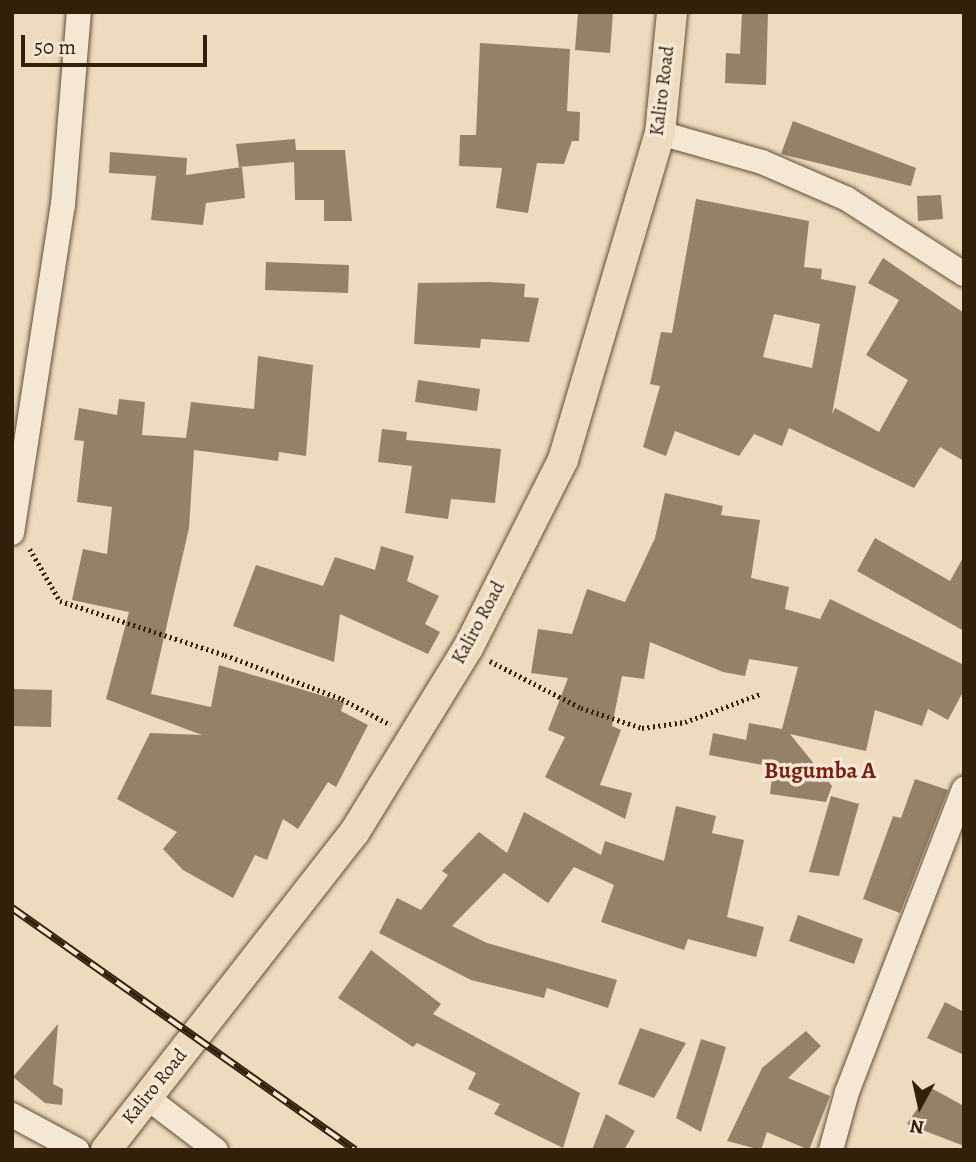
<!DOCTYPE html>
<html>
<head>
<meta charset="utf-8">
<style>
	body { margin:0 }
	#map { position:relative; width:976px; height:1162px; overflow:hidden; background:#eedabd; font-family:Alegreya,serif }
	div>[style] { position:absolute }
	.building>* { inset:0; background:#948167 }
	.path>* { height:4.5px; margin-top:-2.25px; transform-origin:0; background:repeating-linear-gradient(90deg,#33200a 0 2px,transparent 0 5.5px) }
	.roads { filter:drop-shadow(0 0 2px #624e37) drop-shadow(0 0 2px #624e37) }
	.minor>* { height:24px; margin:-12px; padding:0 12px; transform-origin:12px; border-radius:12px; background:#f4e7d4 }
	.major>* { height:30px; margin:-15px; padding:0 15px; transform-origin:15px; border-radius:15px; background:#eedabd }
	.rail>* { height:8px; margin-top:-4px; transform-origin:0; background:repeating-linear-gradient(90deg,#f4e7d4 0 16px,#33200a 0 32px); box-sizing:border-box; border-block:2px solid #33200a }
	span { translate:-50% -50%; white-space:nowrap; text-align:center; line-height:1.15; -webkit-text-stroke:7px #f4e7d4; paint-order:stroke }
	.street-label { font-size:19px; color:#33200a }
	.quarter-label { font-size:23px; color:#7a1f14; font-weight:700 }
	.frame { position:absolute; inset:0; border:14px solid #33200a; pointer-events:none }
	.north { position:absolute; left:885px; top:1071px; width:70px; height:70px; -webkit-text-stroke:5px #f4e7d4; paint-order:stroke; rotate:188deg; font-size:19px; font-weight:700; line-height:28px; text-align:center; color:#33200a }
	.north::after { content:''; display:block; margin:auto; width:24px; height:32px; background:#33200a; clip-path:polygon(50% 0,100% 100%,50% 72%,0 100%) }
	.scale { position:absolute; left:21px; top:35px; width:186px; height:32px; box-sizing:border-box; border:4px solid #33200a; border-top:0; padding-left:9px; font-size:21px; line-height:24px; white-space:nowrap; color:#33200a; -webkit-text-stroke:5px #f4e7d4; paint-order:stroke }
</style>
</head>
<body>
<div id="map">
	<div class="building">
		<i style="clip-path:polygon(578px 12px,613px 12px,610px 53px,575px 50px)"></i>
		<i style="clip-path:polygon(742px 12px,768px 12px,766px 85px,725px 83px,726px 53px,740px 54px)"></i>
		<i style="clip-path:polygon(480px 43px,570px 49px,567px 111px,580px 112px,579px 141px,572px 141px,564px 164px,537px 163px,528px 213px,496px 208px,502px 168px,459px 166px,460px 135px,476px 135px)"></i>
		<i style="clip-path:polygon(793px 121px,916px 168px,911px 186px,781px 154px)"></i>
		<i style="clip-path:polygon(295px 139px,296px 150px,345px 150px,352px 221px,324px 221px,324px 200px,295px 200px,294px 162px,239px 167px,236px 144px)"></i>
		<i style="clip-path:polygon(110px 152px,187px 158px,186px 175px,242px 167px,245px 198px,206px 203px,203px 225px,151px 220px,156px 176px,109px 173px)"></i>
		<i style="clip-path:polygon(941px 195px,943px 219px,918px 221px,917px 196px)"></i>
		<i style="clip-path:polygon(evenodd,696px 199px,809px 221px,804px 267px,822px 269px,821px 279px,856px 286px,832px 414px,835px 408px,879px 432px,908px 380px,866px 355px,899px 300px,868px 283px,883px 258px,964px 313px,964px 461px,940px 447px,914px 488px,789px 428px,782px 446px,754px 434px,739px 456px,675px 431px,666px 456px,643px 447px,660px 386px,650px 384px,661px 332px,672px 333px,696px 199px,774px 314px,820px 324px,812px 368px,763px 357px,774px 314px)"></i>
		<i style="clip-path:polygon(266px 262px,349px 265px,348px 293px,265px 290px)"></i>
		<i style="clip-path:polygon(489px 282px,525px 284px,524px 297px,539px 298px,529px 342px,481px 339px,480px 348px,414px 344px,418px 283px)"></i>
		<i style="clip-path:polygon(258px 356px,313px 365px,306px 456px,279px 452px,278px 461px,194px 450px,189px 528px,151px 694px,211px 707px,219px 665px,344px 702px,341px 711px,368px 725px,336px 787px,328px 782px,298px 829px,283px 819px,267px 860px,255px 855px,233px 898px,183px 870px,163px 849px,177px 832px,117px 799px,150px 733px,202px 735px,106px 699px,129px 612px,72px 600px,83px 549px,107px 554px,112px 507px,77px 502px,84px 441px,74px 440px,79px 408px,117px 415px,119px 399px,145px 402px,142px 435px,186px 438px,191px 402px,254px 409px)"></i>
		<i style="clip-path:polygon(418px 380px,480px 389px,477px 411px,415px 402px)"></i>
		<i style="clip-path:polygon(382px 429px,407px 432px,406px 440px,501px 449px,495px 503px,451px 499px,448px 519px,405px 513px,412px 466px,378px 462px)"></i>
		<i style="clip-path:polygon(665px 493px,723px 506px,721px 515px,760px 520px,751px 578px,789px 587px,785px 609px,820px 619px,830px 599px,964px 665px,964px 690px,948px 720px,928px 709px,922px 726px,875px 710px,866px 751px,790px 734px,832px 786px,826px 802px,770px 794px,773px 767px,709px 755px,713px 733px,746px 740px,749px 723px,782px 729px,798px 667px,749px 659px,745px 676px,723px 672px,650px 642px,644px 679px,622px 676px,612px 726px,621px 730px,600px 785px,632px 793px,625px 819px,545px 777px,565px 737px,548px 730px,568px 678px,531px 673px,538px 629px,572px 634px,587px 589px,625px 602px,655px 538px)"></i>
		<i style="clip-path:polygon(875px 538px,950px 581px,964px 556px,964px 631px,857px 571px)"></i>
		<i style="clip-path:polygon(381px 546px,414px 556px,407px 581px,439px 596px,425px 624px,440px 632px,428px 654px,340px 614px,334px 662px,233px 626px,256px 565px,323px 586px,335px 557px,375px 570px)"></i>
		<i style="clip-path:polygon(12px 689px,52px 690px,51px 727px,12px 726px)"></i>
		<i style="clip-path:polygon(915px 779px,948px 790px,900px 913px,863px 899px,893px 816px,901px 818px)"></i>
		<i style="clip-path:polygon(831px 796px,859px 804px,839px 876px,809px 872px)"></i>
		<i style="clip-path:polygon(676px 806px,716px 816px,712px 833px,744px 840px,727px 917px,764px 927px,756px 957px,688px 939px,684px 950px,601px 922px,614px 885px,574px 867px,548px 903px,504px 873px,452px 926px,487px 943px,617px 980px,608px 1008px,547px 988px,544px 998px,471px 980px,379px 933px,397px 898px,421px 910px,448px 875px,442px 871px,479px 832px,507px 853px,524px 812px,601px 855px,605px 841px,664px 861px)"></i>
		<i style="clip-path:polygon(798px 915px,863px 939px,854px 964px,789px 941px)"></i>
		<i style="clip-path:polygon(371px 950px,441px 1004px,433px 1014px,580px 1093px,563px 1148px,494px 1114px,500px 1104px,468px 1089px,476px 1073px,417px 1043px,413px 1047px,338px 998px)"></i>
		<i style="clip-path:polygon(945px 1002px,964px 1012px,964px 1055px,927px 1038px)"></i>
		<i style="clip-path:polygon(58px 1024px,53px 1084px,63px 1089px,62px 1105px,45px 1103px,13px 1077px)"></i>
		<i style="clip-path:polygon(640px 1028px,686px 1043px,654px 1098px,618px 1084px)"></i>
		<i style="clip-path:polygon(806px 1031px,821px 1046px,788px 1078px,830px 1096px,809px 1150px,767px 1132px,761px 1150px,727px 1141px,762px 1068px)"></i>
		<i style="clip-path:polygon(701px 1039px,726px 1047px,701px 1132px,676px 1118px)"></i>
		<i style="clip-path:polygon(931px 1088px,964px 1106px,964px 1146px,907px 1124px)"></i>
		<i style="clip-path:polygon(606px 1114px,635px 1131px,624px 1150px,592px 1150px)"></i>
	</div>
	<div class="path">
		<i style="left:30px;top:549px;width:60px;rotate:60deg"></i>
		<i style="left:60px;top:601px;width:174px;rotate:18.1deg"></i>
		<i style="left:225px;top:655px;width:125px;rotate:20.6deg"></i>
		<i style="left:342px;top:699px;width:55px;rotate:28deg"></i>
		<i style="left:490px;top:661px;width:102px;rotate:27.3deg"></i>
		<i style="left:581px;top:708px;width:64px;rotate:18.2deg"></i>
		<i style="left:642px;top:728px;width:43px;rotate:-7.9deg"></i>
		<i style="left:685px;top:722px;width:80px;rotate:-20.5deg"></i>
	</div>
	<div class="roads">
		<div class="minor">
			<i style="left:660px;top:133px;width:106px;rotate:15.9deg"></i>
			<i style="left:762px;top:162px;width:93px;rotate:23.5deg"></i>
			<i style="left:847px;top:199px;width:139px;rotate:32.7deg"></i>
			<i style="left:12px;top:533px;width:332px;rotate:-81.2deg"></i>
			<i style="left:63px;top:205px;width:194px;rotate:-85.3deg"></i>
			<i style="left:145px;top:1096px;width:89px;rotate:37.3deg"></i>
			<i style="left:12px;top:1115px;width:74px;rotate:28.3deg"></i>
			<i style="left:831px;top:1150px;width:60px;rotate:-74.6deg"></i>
			<i style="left:847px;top:1092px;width:325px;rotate:-68.9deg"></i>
		</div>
		<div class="major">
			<i style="left:106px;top:1150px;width:402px;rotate:-52deg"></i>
			<i style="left:354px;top:833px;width:217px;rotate:-58.4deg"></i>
			<i style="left:468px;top:648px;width:211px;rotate:-63.2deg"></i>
			<i style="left:563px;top:460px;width:341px;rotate:-73.5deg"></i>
			<i style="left:660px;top:133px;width:122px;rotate:-84.3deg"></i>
		</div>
	</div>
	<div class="rail">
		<i style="left:12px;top:908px;width:420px;rotate:35.2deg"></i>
	</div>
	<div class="street-label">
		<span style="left:663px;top:91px;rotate:-83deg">Kaliro Road</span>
		<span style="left:479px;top:623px;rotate:-62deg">Kaliro Road</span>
		<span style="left:155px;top:1087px;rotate:-51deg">Kaliro Road</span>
	</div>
	<div class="quarter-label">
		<span style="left:820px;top:771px">Bugumba A</span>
	</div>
	<div class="frame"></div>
	<div class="north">N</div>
	<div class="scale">50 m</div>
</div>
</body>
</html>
